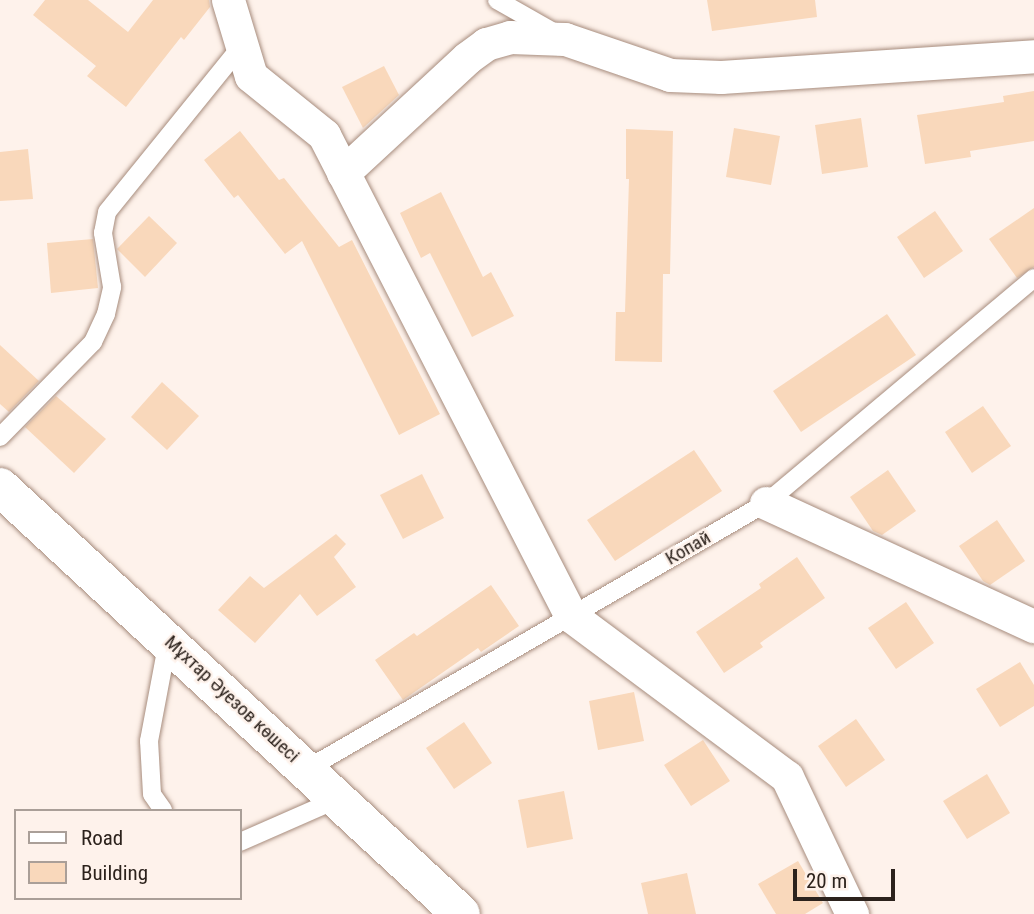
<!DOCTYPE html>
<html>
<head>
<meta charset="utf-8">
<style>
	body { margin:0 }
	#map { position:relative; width:1034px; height:914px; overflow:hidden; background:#fef2eb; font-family:"Roboto Condensed",sans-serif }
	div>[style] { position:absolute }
	.building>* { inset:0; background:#f9d8bb }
	.roads { filter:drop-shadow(0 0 2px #a78c7d) drop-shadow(0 0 2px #a78c7d) }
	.service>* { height:18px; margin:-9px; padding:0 9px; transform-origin:9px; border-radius:9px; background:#fff }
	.minor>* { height:33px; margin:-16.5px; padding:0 16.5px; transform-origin:16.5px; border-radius:16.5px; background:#fff }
	.tertiary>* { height:38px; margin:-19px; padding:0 19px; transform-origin:19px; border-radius:19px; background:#fff }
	span { translate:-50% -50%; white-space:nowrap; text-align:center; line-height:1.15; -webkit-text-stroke:5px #fef2eb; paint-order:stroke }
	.street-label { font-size:19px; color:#2c221c }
	.legend { position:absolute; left:14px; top:809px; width:228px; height:91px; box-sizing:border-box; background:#fef2eb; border:2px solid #aa9f98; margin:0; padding:9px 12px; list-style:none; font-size:21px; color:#2c221c }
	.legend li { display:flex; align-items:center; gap:14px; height:35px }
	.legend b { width:35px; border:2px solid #aa9f98 }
	.scale { position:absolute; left:793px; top:869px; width:102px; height:32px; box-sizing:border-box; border:4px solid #2c221c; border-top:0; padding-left:9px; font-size:21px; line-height:24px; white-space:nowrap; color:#2c221c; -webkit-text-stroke:5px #fef2eb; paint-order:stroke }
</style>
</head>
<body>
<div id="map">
	<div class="building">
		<i style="clip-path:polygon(45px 0,88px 0,128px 32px,153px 0,209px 0,210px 7px,184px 40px,181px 37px,126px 107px,87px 76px,96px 66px,33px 15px)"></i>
		<i style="clip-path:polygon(707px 0,815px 0,817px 17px,712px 31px)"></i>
		<i style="clip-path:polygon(384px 66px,399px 95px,363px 128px,342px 87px)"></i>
		<i style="clip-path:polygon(1034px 91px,1034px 141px,970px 151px,971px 157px,925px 164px,917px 115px,1004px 102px,1003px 96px)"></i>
		<i style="clip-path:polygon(861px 118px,868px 167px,822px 174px,815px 125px)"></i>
		<i style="clip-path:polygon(734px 128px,780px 136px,771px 185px,726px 177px)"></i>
		<i style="clip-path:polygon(626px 129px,673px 131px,670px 274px,663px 274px,662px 362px,615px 361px,616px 312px,625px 312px,629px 179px,626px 179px)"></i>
		<i style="clip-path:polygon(240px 131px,279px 180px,284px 178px,339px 247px,352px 240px,440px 414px,399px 435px,302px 241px,285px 254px,238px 195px,234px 198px,204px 160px)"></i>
		<i style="clip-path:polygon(28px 149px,33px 199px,0 201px,0 152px)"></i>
		<i style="clip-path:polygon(441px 192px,483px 277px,491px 272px,514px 316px,472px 337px,430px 253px,421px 258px,400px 213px)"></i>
		<i style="clip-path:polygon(1034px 208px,1034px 267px,1017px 278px,989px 239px)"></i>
		<i style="clip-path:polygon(935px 211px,963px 251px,924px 278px,897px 237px)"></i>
		<i style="clip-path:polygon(149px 216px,177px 243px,145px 277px,117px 249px)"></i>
		<i style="clip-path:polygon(93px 239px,98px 288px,51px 293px,47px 243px)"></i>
		<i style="clip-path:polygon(887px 314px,916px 355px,801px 432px,773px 391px)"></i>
		<i style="clip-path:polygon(0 345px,39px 381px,9px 412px,0 404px)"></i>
		<i style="clip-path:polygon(162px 382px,199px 416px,167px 450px,131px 417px)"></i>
		<i style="clip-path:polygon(56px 396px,106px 439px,74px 473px,25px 427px)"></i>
		<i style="clip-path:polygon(983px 406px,1011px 446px,972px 473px,945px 432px)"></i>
		<i style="clip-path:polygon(694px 450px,722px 491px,615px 561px,587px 520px)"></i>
		<i style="clip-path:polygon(888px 470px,916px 511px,882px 535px,873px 531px,850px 497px)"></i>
		<i style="clip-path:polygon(422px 474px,444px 518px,403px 539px,380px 495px)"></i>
		<i style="clip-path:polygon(997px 520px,1025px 561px,990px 585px,983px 581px,959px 546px)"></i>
		<i style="clip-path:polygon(336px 534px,346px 544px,334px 557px,356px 587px,317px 616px,300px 594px,255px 643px,218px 610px,250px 576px,264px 588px)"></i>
		<i style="clip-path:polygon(797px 557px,825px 598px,760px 643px,763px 647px,724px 673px,696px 632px,761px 588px,759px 584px)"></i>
		<i style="clip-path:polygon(491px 585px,519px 626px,481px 652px,478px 648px,403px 700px,375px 660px,414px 633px,417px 636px)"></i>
		<i style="clip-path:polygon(906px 602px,934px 643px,896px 669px,868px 628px)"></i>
		<i style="clip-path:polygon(1020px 662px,1034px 685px,1034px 706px,1000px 727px,976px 689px)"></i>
		<i style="clip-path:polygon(634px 692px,644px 741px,598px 750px,589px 701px)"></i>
		<i style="clip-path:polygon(856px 719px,885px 760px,846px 787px,818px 746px)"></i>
		<i style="clip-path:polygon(464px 722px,492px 763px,454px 789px,426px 748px)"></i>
		<i style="clip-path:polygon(703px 740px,730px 781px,691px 806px,664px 765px)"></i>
		<i style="clip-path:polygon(987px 774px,1010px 813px,967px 839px,943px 801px)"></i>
		<i style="clip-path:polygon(564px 791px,573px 839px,527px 848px,518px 800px)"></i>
		<i style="clip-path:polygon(798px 861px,823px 903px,805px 914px,776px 914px,758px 884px)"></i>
		<i style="clip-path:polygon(687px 873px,696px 914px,648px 914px,641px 883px)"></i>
	</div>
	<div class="roads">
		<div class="service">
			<i style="left:497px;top:0;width:67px;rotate:29.6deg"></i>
			<i style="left:0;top:437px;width:133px;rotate:-45.6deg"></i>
			<i style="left:93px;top:342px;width:31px;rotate:-65deg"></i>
			<i style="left:106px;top:314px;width:28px;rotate:-77deg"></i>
			<i style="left:112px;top:287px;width:55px;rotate:-99.5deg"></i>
			<i style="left:103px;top:233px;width:21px;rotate:-79deg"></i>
			<i style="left:107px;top:212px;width:215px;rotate:-51deg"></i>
			<i style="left:307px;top:769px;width:531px;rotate:-30.09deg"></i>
			<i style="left:766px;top:503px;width:350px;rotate:-40deg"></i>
			<i style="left:163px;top:810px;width:19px;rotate:-125deg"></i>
			<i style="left:152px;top:794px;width:53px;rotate:-93.2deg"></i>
			<i style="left:149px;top:741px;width:103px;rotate:-79.3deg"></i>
			<i style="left:240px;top:842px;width:107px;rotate:-23.7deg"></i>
		</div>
		<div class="minor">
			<i style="left:228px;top:0;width:79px;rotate:73.2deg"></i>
			<i style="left:251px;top:76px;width:94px;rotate:38.9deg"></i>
			<i style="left:324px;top:135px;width:541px;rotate:62.82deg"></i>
			<i style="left:571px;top:616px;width:269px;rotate:36.7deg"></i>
			<i style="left:787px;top:777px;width:152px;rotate:64.6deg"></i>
			<i style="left:343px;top:173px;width:169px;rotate:-42.8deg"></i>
			<i style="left:467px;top:58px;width:24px;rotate:-36deg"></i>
			<i style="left:486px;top:44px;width:25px;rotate:-16deg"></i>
			<i style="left:510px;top:37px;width:55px;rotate:2.1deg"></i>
			<i style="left:565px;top:39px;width:111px;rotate:18.9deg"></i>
			<i style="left:670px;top:75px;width:51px;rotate:2.2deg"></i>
			<i style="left:721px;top:77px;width:314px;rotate:-3.8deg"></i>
			<i style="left:766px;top:503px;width:295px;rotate:24.7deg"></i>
		</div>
		<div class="tertiary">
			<i style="left:0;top:487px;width:628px;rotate:42.81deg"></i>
		</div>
	</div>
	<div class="street-label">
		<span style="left:688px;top:548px;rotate:-30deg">Копай</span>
		<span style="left:232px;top:699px;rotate:43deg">Мұхтар Әуезов көшесі</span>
	</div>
	<ul class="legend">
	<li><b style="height:9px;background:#fff"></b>Road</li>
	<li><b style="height:19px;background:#f9d8bb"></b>Building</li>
	</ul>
	<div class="scale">20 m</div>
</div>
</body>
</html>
